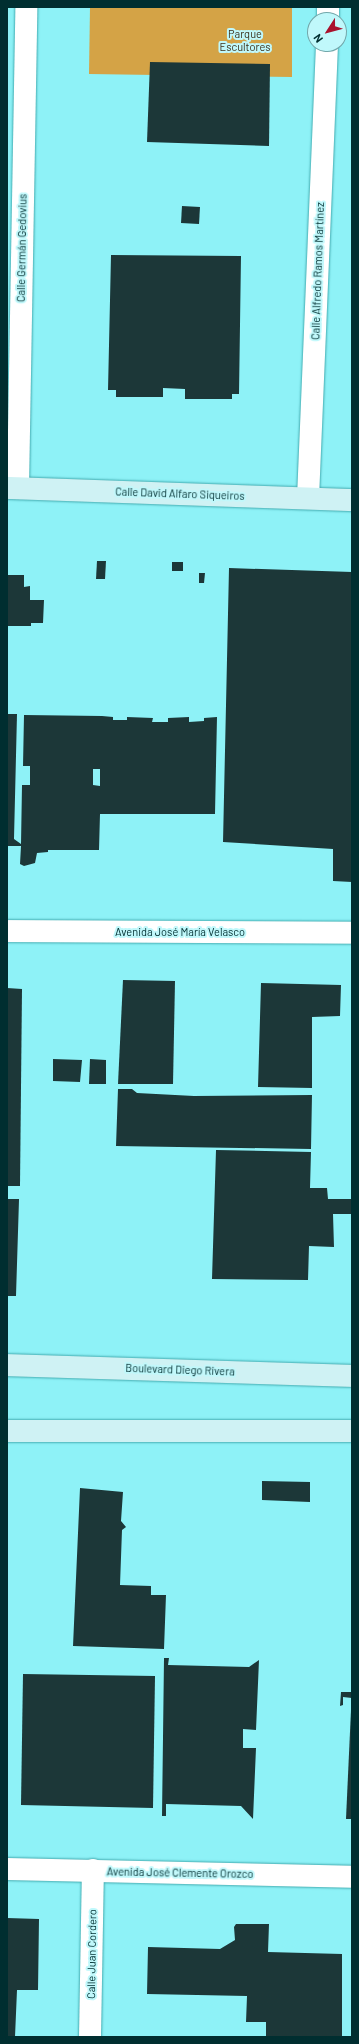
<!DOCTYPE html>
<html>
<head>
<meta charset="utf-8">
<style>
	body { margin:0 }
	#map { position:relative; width:359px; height:2044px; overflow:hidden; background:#8ef2f7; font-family:Barlow,sans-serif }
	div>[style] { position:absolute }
	.green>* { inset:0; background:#d4a346 }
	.building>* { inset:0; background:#1c3738 }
	.roads { filter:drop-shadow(0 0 1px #43abb0) drop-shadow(0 0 1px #43abb0) }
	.street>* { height:22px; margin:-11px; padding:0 11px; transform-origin:11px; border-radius:11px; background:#fff }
	.secondary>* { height:22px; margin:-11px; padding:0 11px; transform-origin:11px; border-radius:11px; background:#cff2f4 }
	span { translate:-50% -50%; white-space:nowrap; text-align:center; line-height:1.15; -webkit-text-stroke:4px #c0f8fb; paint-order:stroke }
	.park-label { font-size:11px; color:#3c2f19 }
	.street-label { font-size:11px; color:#002e30 }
	.frame { position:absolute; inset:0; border:8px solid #002e30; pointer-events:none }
	.north { position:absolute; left:307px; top:12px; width:40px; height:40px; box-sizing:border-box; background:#c0f8fb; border:1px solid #73a7aa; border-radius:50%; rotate:234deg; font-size:11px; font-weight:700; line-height:16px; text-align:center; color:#002e30 }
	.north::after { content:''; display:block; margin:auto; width:14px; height:18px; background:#a9122d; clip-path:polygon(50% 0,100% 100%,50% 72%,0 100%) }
</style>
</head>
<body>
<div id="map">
	<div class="green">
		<i style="clip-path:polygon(90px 7px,292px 7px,292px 77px,89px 74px)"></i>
	</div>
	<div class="building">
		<i style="clip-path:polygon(150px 62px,270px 64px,269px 146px,147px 142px)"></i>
		<i style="clip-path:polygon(182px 206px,200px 207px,199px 224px,181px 223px)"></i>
		<i style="clip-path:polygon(111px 255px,241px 256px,239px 394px,232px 394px,232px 399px,185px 399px,185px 389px,163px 388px,163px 397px,116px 397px,116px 390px,108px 390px)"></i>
		<i style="clip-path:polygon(97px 561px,106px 561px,105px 579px,96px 579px)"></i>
		<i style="clip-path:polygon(172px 562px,183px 562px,183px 571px,172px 571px)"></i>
		<i style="clip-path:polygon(229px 568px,352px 572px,352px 882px,333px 881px,333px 849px,223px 842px)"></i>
		<i style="clip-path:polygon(199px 573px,205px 573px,204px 583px,199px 583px)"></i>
		<i style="clip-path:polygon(7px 575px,24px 575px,24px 587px,30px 586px,30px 600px,44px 600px,43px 623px,31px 623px,31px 626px,7px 626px)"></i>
		<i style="clip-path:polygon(evenodd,7px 714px,17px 714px,14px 839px,21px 844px,22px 785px,30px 785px,30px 766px,23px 766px,24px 715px,102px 716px,113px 717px,113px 720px,127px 720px,127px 717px,153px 718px,152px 722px,168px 722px,168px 718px,189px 717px,189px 722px,204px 721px,204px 718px,217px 717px,215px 814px,100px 814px,99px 850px,48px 850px,48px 852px,37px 853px,35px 863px,24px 866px,20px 864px,21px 846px,7px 846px,7px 714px,93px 769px,100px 769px,100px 786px,93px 785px,93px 769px)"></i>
		<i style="clip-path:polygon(123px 980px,175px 981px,173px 1084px,118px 1084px)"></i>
		<i style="clip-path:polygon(261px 983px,341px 985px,340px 1016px,312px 1017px,312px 1088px,258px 1087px)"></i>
		<i style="clip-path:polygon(7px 988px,22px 989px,20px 1186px,7px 1186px)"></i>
		<i style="clip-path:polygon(53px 1059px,82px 1060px,80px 1082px,53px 1081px)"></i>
		<i style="clip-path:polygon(90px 1059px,106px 1060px,106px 1084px,89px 1084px)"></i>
		<i style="clip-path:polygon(118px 1089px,132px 1089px,137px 1093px,194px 1096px,312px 1095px,311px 1149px,116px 1146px)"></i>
		<i style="clip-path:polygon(216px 1150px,311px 1152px,310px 1188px,327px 1188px,328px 1199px,352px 1199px,352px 1214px,333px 1214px,334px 1247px,309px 1246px,308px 1280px,212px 1279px)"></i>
		<i style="clip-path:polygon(7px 1199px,19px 1199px,16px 1296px,7px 1296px)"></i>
		<i style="clip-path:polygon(262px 1481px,310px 1482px,310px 1502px,262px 1500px)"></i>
		<i style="clip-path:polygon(80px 1488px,123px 1492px,121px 1521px,126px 1527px,122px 1530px,120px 1585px,151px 1586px,151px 1595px,166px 1595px,164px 1649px,73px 1646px)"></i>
		<i style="clip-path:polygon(164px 1658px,169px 1658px,168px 1665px,249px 1667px,259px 1660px,256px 1730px,243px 1729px,243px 1748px,256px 1748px,253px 1819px,241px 1806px,166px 1804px,166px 1816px,162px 1816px)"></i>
		<i style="clip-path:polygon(23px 1674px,155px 1676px,153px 1808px,21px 1805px)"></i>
		<i style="clip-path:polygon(341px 1692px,352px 1692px,352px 1698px,343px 1697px,343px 1705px,340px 1706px)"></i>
		<i style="clip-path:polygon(351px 1710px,352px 1711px,352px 1819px,346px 1819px)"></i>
		<i style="clip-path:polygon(7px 1918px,39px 1919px,38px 1990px,17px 1990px,15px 2037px,7px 2037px)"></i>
		<i style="clip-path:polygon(236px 1924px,269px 1924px,268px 1952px,342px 1954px,342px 2037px,266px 2037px,266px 2022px,246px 2022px,247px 1996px,147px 1994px,148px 1947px,220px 1949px,235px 1940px,234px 1927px)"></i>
	</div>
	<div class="roads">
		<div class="street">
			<i style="left:328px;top:20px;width:13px;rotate:-90deg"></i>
			<i style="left:18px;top:488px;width:481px;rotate:-89deg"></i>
			<i style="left:308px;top:498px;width:454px;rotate:-87.6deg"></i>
			<i style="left:7px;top:931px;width:345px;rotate:0.3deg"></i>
			<i style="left:7px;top:1869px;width:345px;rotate:1.3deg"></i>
			<i style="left:90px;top:2037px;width:167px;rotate:-89deg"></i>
		</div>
		<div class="secondary">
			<i style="left:7px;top:488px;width:345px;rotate:2deg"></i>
			<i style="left:7px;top:1365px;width:345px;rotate:1.8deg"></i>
			<i style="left:7px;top:1431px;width:345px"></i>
		</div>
	</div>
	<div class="park-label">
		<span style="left:245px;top:41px">Parque<br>Escultores</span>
	</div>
	<div class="street-label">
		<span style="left:22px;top:248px;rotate:-89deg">Calle Germán Gedovius</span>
		<span style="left:318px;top:271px;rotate:-88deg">Calle Alfredo Ramos Martínez</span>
		<span style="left:180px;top:494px;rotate:2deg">Calle David Alfaro Siqueiros</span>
		<span style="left:180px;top:932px">Avenida José María Velasco</span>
		<span style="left:180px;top:1370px;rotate:2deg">Boulevard Diego Rivera</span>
		<span style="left:180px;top:1873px;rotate:1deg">Avenida José Clemente Orozco</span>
		<span style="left:92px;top:1954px;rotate:-89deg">Calle Juan Cordero</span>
	</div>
	<div class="frame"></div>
	<div class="north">N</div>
</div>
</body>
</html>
